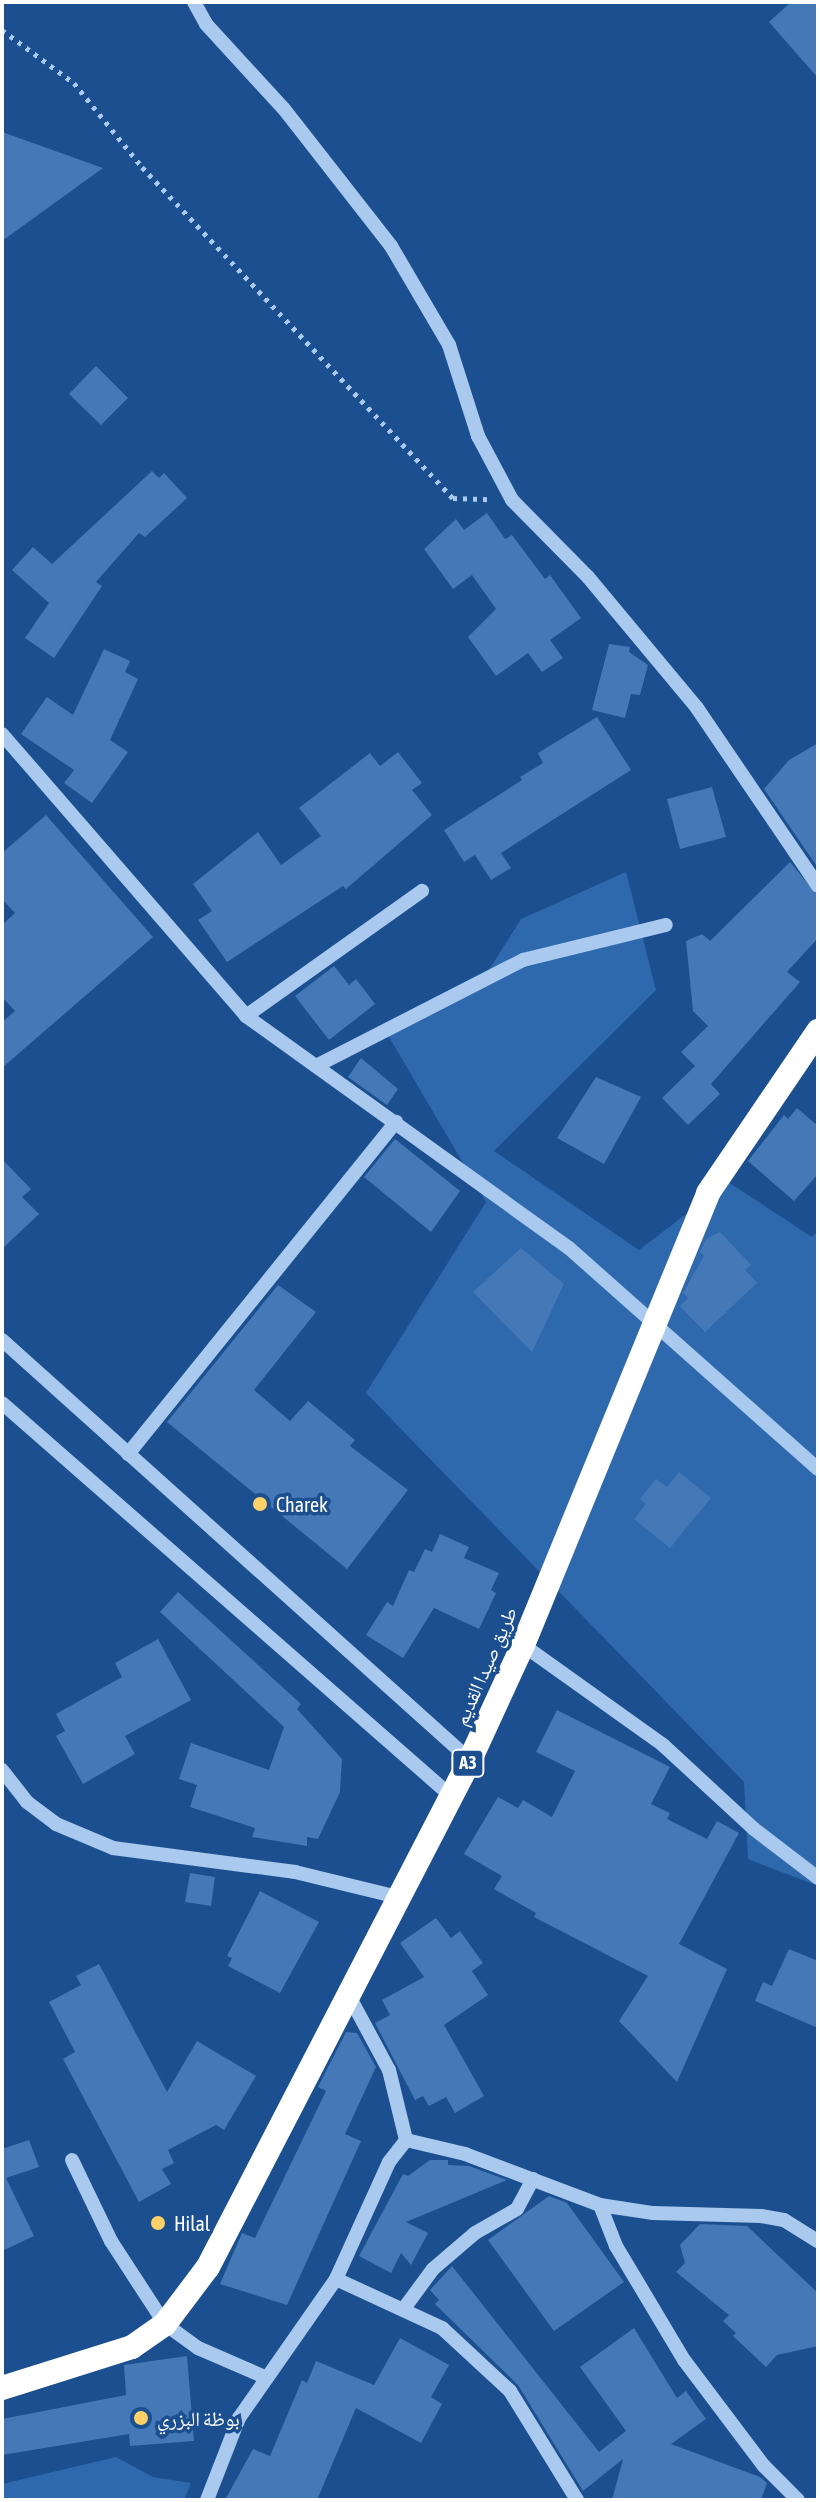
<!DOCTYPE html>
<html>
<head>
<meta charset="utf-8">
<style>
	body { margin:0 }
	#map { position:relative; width:820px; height:2502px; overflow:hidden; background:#1b4f8f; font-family:"Asap Condensed","Noto Naskh Arabic",sans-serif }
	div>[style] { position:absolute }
	.green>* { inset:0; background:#2e69ad }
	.building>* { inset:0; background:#4478b7 }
	.path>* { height:5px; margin-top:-2.5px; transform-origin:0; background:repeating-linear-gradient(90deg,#a9c9ee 0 4px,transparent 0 10px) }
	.minor>* { height:14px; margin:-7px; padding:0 7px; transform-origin:7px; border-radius:7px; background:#a9c9ee }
	.highway>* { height:24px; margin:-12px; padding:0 12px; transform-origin:12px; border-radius:12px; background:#fff }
	.dots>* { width:22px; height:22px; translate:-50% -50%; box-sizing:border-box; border:4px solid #1b4f8f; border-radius:50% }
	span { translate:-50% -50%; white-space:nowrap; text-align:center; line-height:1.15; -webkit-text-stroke:7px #1b4f8f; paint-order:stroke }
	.shield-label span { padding:2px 6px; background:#1b4f8f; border:2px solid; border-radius:6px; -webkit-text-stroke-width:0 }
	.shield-label { font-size:18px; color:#fff; font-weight:700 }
	.poi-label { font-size:20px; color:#fff }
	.left { translate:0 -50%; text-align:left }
	.street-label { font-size:20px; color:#fff }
	.frame { position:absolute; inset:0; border:4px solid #fff; pointer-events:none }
</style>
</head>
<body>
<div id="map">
	<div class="green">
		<i style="clip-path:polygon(626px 872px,656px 990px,494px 1151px,639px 1250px,728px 1182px,812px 1237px,818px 1231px,818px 1886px,748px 1859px,744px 1782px,366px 1393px,486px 1202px,382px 1025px,487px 973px,521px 919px)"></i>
		<i style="clip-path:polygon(116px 2457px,153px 2477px,191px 2483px,184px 2500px,2px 2500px,2px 2484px)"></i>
	</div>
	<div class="building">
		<i style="clip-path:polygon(791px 2px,818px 2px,818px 78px,769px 22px)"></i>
		<i style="clip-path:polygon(2px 132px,103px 168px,2px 241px)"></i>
		<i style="clip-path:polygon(96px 366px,128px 398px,101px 425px,69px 394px)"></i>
		<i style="clip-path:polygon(152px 471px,159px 478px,164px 473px,187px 498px,145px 537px,139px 533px,96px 582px,102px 586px,54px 658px,25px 638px,49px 603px,12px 570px,33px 547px,52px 564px)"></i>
		<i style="clip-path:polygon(487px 513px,505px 539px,512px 535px,545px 579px,550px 575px,581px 618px,550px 640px,563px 658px,542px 672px,528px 653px,496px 676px,468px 637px,496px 609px,472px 575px,453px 589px,424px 549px,456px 519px,464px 530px)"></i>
		<i style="clip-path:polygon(609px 644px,630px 647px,629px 652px,648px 665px,640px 695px,631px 694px,625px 718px,592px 710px)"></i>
		<i style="clip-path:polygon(104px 649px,130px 661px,125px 672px,138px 679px,110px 740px,128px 752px,92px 803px,64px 783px,74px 770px,21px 734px,47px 697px,73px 715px)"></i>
		<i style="clip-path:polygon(597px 717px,631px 770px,501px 853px,511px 868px,491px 880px,475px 855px,464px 862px,444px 830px,522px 780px,520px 777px,543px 763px,538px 753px)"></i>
		<i style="clip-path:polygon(818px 743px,818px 868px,764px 789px,789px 760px)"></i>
		<i style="clip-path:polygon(398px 752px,422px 783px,412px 790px,432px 815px,346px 889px,343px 886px,227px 962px,198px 920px,212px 911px,193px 884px,258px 832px,281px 865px,321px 836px,299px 808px,370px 753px,380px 766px)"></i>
		<i style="clip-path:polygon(712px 787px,726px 837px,680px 849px,667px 799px)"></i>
		<i style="clip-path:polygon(46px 815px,153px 937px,2px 1068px,2px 1022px,15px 1011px,2px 997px,2px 925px,15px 913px,2px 899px,2px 853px)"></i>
		<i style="clip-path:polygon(790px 862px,818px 896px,818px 938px,787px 972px,800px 982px,711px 1084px,720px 1094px,688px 1125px,662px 1098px,695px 1066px,681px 1052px,708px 1026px,693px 1011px,686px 941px,702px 934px,710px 941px)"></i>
		<i style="clip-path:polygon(334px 966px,349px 985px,356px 979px,375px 1004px,329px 1040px,295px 996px)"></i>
		<i style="clip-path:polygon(361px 1058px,398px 1089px,387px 1105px,348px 1077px)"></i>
		<i style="clip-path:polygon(596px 1077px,641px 1097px,604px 1164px,557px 1138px)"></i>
		<i style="clip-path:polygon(797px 1108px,818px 1126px,818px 1174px,794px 1201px,748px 1161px,784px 1115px,788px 1119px)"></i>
		<i style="clip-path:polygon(395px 1139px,460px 1191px,431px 1232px,364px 1177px)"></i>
		<i style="clip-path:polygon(2px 1159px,31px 1189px,22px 1197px,39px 1214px,2px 1249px)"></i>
		<i style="clip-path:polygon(720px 1232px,751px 1265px,745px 1270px,757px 1283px,705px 1332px,680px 1306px,688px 1298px,683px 1293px,704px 1256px,700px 1252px,706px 1239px)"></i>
		<i style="clip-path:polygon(521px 1248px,564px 1284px,532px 1352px,473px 1292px)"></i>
		<i style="clip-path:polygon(278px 1285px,316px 1312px,254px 1390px,290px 1421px,308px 1401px,355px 1440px,350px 1446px,408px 1490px,347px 1569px,167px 1422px)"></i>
		<i style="clip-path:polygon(679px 1472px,711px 1498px,670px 1548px,634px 1519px,646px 1504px,640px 1499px,656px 1479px,667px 1487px)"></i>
		<i style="clip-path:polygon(440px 1534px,469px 1547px,464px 1558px,499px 1573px,491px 1590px,496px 1593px,479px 1629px,434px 1608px,403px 1658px,366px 1635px,387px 1602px,393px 1606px,409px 1570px,414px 1572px,425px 1549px,432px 1552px)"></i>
		<i style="clip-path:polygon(178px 1592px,301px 1704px,297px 1709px,342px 1759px,340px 1792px,318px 1839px,307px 1837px,307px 1846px,252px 1837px,255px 1828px,190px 1807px,197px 1785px,179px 1779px,191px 1743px,269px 1770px,284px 1727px,160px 1612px)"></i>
		<i style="clip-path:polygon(158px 1639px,191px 1700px,125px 1736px,135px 1754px,83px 1784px,56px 1736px,65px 1731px,56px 1714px,122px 1677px,115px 1663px)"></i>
		<i style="clip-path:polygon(557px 1710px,670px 1767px,651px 1804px,670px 1813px,667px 1819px,707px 1839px,717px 1821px,739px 1833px,679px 1944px,727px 1969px,677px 2082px,619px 2021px,648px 1976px,534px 1917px,536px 1913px,494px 1889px,502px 1876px,464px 1854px,498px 1797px,518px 1808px,523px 1800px,552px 1817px,575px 1771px,536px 1752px)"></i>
		<i style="clip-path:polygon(190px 1873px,215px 1877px,211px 1906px,185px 1902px)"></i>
		<i style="clip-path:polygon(260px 1891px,319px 1922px,280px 1993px,228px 1966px,232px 1958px,227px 1956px)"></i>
		<i style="clip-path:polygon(436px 1918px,451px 1938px,460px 1931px,483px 1963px,472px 1971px,488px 1995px,444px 2025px,484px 2096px,455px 2113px,446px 2097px,429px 2106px,423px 2096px,415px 2100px,375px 2023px,390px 2015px,382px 2000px,424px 1977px,400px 1943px)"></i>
		<i style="clip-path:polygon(789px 1949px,818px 1961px,818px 2028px,755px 2001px,763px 1982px,772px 1986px)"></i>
		<i style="clip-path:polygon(99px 1964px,167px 2092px,197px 2041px,256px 2076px,224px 2130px,216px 2125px,168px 2150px,174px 2163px,162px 2169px,171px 2184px,139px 2202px,63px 2059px,75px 2052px,49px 2002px,81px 1985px,76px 1976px)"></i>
		<i style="clip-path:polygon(346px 2032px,357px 2033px,376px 2067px,345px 2134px,361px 2141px,287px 2305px,220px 2284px,242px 2233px,255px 2238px,326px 2091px,318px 2087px)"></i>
		<i style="clip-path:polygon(29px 2140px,39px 2167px,6px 2178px,34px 2236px,2px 2251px,2px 2149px)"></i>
		<i style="clip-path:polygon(430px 2160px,448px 2160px,448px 2165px,469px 2166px,507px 2180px,406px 2222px,428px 2233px,411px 2265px,401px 2253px,391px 2273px,359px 2256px,403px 2174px,408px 2176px)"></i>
		<i style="clip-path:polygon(549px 2196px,567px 2203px,624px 2282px,554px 2331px,488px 2240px)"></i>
		<i style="clip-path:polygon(700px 2224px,747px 2226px,818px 2293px,818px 2346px,777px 2355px,766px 2367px,733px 2336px,736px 2333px,723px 2321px,729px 2315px,676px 2272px,685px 2263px,680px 2245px)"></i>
		<i style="clip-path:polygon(452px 2266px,599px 2452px,626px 2431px,580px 2367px,634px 2328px,677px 2398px,686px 2391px,706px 2419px,671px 2444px,760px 2477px,767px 2483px,761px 2500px,612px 2500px,623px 2459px,583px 2491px,518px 2385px,435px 2304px,439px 2300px,430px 2290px)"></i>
		<i style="clip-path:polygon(400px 2338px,449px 2365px,431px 2397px,442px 2404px,421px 2443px,356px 2408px,317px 2500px,225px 2500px,253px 2449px,270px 2456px,302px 2380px,307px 2383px,316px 2361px,374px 2385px)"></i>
		<i style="clip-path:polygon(187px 2356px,194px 2441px,130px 2446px,129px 2434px,2px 2455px,2px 2419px,126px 2395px,124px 2365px)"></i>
	</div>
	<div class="path">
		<i style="left:2px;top:30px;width:89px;rotate:36.4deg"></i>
		<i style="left:74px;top:83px;width:108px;rotate:51deg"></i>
		<i style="left:142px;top:167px;width:454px;rotate:46.8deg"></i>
		<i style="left:453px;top:498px;width:36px;rotate:2deg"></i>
	</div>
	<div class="minor">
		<i style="left:194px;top:2px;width:25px;rotate:61deg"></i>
		<i style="left:206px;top:24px;width:115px;rotate:47.5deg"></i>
		<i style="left:284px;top:109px;width:174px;rotate:52deg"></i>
		<i style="left:391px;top:246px;width:115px;rotate:59.6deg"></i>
		<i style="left:449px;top:345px;width:96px;rotate:72.3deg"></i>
		<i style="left:478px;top:436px;width:72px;rotate:62deg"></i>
		<i style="left:512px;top:500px;width:108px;rotate:45.4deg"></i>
		<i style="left:588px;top:577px;width:170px;rotate:50.2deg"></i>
		<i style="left:697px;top:708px;width:215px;rotate:55.8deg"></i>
		<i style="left:2px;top:734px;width:373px;rotate:49.1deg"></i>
		<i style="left:246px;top:1016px;width:398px;rotate:35.7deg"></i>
		<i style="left:569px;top:1248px;width:333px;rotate:41.6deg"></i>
		<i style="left:246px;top:1016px;width:216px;rotate:-35.4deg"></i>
		<i style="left:316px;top:1066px;width:233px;rotate:-27.1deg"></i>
		<i style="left:523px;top:960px;width:147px;rotate:-13.8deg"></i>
		<i style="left:2px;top:1340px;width:629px;rotate:41.91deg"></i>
		<i style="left:2px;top:1403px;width:597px;rotate:41.19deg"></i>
		<i style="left:128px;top:1454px;width:427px;rotate:-51.1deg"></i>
		<i style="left:523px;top:1645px;width:172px;rotate:35.5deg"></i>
		<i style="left:663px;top:1745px;width:124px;rotate:42.7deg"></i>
		<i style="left:754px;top:1829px;width:81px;rotate:37.4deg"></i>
		<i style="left:2px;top:1770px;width:41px;rotate:52deg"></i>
		<i style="left:27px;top:1802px;width:36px;rotate:37deg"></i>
		<i style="left:56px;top:1824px;width:62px;rotate:22.8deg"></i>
		<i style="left:113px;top:1848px;width:184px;rotate:7.5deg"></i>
		<i style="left:295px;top:1872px;width:110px;rotate:13.7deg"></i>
		<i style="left:348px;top:1994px;width:86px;rotate:61.7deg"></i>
		<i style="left:389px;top:2070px;width:72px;rotate:76.3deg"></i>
		<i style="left:406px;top:2140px;width:61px;rotate:13.3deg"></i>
		<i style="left:465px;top:2154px;width:144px;rotate:20.7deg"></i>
		<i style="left:600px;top:2205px;width:54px;rotate:8.6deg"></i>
		<i style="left:653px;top:2213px;width:108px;rotate:1.6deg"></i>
		<i style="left:761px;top:2216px;width:23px;rotate:10deg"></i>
		<i style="left:784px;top:2220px;width:40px;rotate:32deg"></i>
		<i style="left:72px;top:2160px;width:90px;rotate:64.3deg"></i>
		<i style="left:111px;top:2241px;width:99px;rotate:57deg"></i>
		<i style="left:165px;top:2324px;width:41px;rotate:36deg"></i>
		<i style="left:198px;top:2348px;width:75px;rotate:23.5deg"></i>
		<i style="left:600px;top:2205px;width:44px;rotate:68.7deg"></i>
		<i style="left:616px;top:2246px;width:133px;rotate:59.2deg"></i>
		<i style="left:684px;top:2360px;width:133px;rotate:53deg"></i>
		<i style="left:764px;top:2466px;width:48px;rotate:45deg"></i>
		<i style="left:336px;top:2279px;width:117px;rotate:24.8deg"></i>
		<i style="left:442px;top:2328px;width:93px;rotate:42.8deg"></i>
		<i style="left:510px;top:2391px;width:128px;rotate:58.4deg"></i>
		<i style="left:405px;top:2307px;width:47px;rotate:-53.6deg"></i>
		<i style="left:433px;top:2269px;width:55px;rotate:-40.6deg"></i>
		<i style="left:475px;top:2233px;width:48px;rotate:-29.7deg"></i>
		<i style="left:517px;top:2209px;width:34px;rotate:-62deg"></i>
		<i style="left:207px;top:2500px;width:88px;rotate:-68.7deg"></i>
		<i style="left:239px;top:2418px;width:169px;rotate:-55.1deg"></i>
		<i style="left:336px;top:2279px;width:128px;rotate:-65.6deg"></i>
		<i style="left:389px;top:2162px;width:28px;rotate:-52deg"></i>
	</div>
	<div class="highway">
		<i style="left:2px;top:2388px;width:136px;rotate:-17.5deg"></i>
		<i style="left:132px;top:2347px;width:40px;rotate:-34.9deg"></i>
		<i style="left:165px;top:2324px;width:71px;rotate:-53deg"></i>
		<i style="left:208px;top:2267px;width:571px;rotate:-62.67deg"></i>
		<i style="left:470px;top:1760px;width:127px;rotate:-65.3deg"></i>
		<i style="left:523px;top:1645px;width:488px;rotate:-67.7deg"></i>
		<i style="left:708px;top:1193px;width:196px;rotate:-55.8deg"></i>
	</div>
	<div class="dots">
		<i style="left:260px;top:1504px;background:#ffd166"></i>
		<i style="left:158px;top:2223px;background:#ffd166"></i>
		<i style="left:141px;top:2418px;background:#ffd166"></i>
	</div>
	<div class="shield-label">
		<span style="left:468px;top:1763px">A3</span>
	</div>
	<div class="poi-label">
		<span class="left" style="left:276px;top:1504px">Charek</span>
		<span class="left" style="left:174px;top:2223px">Hilal</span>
		<span class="left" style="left:157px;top:2418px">بوظة البزري</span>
	</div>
	<div class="street-label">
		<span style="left:485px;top:1666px;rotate:-66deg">طريق صيدا القديم</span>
	</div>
	<div class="frame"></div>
</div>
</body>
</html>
